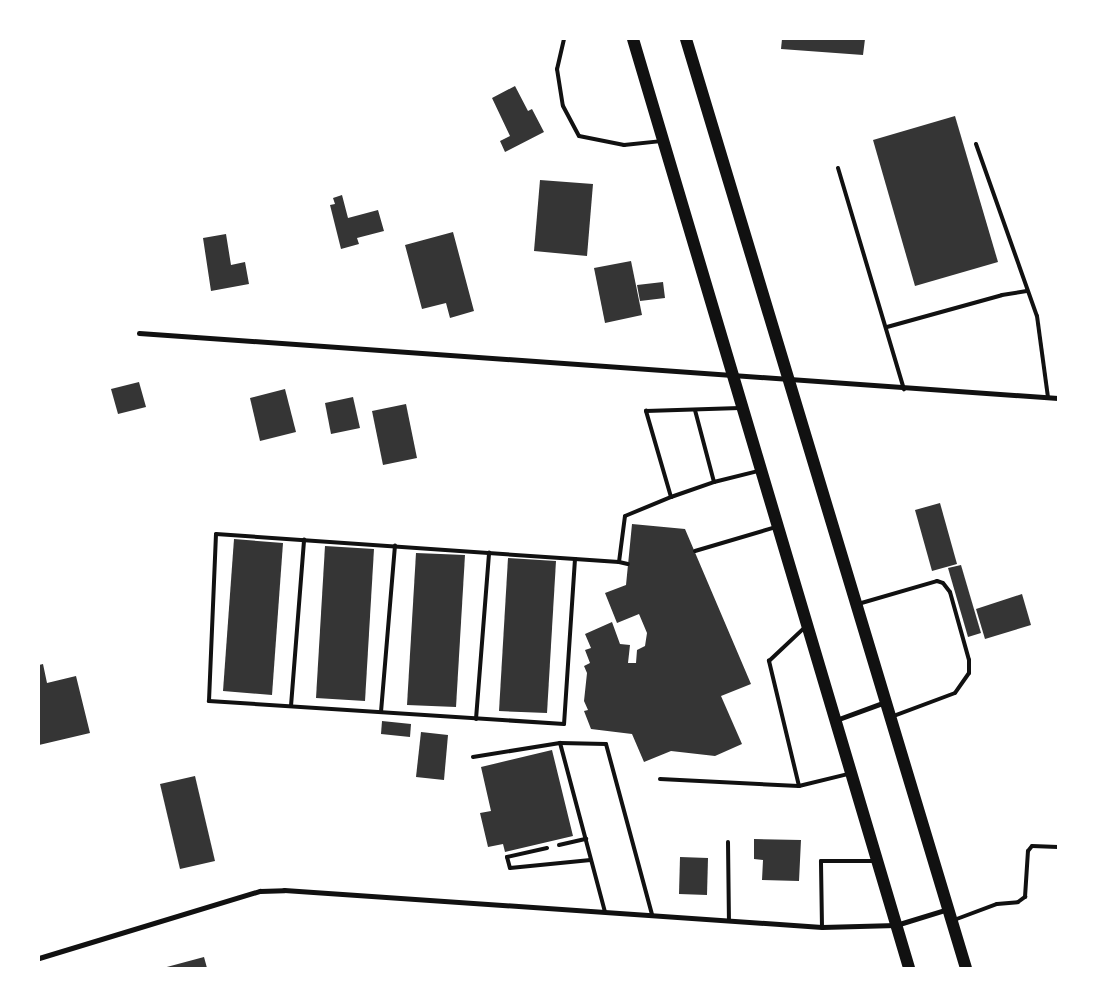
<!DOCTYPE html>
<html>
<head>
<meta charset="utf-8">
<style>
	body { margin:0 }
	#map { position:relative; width:1097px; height:1007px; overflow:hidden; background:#fff; font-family:"Space Grotesk",sans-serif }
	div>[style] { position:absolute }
	.building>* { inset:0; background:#353535 }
	.service>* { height:4px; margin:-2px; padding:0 2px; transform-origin:2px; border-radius:2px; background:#111 }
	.minor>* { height:5px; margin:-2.5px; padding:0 2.5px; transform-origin:2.5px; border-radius:2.5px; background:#111 }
	.primary>* { height:12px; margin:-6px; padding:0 6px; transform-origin:6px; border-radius:6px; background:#111 }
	span { translate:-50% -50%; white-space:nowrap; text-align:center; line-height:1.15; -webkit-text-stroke:4px #fff; paint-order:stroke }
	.frame { position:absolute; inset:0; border:40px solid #fff; pointer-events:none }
</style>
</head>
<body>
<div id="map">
	<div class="building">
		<i style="clip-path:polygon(782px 39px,865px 39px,863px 55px,781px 49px)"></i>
		<i style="clip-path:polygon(515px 86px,528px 111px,532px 109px,544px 132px,505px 152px,500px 141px,510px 136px,492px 98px)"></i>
		<i style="clip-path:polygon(955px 116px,998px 262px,915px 286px,873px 140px)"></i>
		<i style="clip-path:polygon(540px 180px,593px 184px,587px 256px,534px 251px)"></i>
		<i style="clip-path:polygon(342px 195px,348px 218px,378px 210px,384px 231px,357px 238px,359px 244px,341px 249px,330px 205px,335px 204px,333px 198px)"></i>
		<i style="clip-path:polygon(453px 232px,474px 311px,450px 318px,446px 303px,422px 309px,405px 245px)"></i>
		<i style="clip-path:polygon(226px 234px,231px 265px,245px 262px,249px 284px,211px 291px,203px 238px)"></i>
		<i style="clip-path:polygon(631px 261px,642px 315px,605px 323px,594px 268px)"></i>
		<i style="clip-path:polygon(663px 282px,665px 298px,640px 301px,637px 285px)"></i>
		<i style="clip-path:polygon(139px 382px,146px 407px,118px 414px,111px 389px)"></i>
		<i style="clip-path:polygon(285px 389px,296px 432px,260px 441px,250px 398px)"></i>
		<i style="clip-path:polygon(353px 397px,360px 428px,331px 434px,325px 403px)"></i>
		<i style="clip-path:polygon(406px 404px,417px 458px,383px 465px,372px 411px)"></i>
		<i style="clip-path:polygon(940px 503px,957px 564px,932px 571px,915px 510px)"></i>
		<i style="clip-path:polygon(632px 524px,685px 529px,751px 684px,721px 696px,742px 744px,715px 756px,671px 751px,644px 762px,632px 734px,591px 729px,584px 711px,588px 710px,584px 701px,587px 673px,584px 666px,590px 663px,585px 650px,591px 648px,585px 634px,612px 622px,620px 644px,630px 645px,628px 663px,636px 663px,637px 650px,645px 646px,647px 633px,639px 614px,617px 623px,605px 593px,626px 585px)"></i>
		<i style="clip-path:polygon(234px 539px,283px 543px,272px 695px,223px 691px)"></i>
		<i style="clip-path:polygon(325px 546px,374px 549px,365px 701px,316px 698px)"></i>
		<i style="clip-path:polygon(416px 553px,465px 555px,456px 707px,407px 705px)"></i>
		<i style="clip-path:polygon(508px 558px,556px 561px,547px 713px,499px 711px)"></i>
		<i style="clip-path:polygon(961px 565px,981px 633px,968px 637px,948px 568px)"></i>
		<i style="clip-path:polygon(1022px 594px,1031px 625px,985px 639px,976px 609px)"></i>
		<i style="clip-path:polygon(43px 664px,47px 683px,76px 676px,90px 733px,39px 745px,39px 665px)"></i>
		<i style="clip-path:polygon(382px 721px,411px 724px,410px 737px,381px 734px)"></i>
		<i style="clip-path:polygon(421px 732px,448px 735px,444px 780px,416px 777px)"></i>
		<i style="clip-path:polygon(552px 750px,573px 836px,505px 852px,503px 844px,488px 847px,480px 813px,491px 811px,481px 767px)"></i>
		<i style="clip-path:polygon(195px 776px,215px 861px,180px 869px,160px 784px)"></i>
		<i style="clip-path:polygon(754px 839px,801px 840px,799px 881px,762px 880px,763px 860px,754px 859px)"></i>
		<i style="clip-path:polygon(680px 857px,708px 858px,707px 895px,679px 894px)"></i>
		<i style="clip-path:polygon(204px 957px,207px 968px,163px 968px)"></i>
	</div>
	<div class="service">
		<i style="left:564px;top:39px;width:31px;rotate:103deg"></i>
		<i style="left:557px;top:69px;width:37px;rotate:81deg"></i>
		<i style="left:563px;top:106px;width:34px;rotate:62deg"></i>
		<i style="left:579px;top:136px;width:46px;rotate:11.3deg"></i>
		<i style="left:624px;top:145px;width:37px;rotate:-6deg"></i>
		<i style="left:976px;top:144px;width:182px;rotate:70.5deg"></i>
		<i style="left:1037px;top:316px;width:82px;rotate:82.3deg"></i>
		<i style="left:838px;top:168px;width:231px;rotate:73.4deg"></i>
		<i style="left:887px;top:327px;width:119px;rotate:-15.5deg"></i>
		<i style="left:1002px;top:295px;width:25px;rotate:-9deg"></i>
		<i style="left:714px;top:482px;width:45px;rotate:-14deg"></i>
		<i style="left:671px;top:497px;width:46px;rotate:-19.2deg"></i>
		<i style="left:714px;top:482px;width:74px;rotate:-104.8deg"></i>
		<i style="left:695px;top:551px;width:84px;rotate:-16.5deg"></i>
		<i style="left:575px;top:559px;width:165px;rotate:93.8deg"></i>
		<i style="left:564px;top:724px;width:356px;rotate:-176.3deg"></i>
		<i style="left:209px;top:701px;width:167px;rotate:-87.6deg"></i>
		<i style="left:216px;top:534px;width:360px;rotate:4deg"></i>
		<i style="left:575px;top:559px;width:44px;rotate:3.9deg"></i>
		<i style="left:619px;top:562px;width:46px;rotate:-82.6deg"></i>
		<i style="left:625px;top:516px;width:50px;rotate:-22.4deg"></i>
		<i style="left:671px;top:497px;width:90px;rotate:-106.2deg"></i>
		<i style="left:646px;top:411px;width:94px;rotate:-1.8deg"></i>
		<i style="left:619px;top:562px;width:9px;rotate:13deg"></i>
		<i style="left:858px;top:604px;width:82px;rotate:-16.2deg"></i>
		<i style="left:937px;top:581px;width:6px;rotate:18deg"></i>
		<i style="left:943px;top:583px;width:11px;rotate:52deg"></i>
		<i style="left:950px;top:592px;width:71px;rotate:74.4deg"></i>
		<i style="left:969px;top:660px;width:13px;rotate:90deg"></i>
		<i style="left:969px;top:673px;width:24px;rotate:125deg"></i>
		<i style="left:955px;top:693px;width:66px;rotate:159.6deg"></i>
		<i style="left:291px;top:706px;width:167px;rotate:-85.5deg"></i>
		<i style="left:381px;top:712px;width:167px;rotate:-85.2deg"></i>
		<i style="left:476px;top:719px;width:167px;rotate:-85.5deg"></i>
		<i style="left:473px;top:757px;width:88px;rotate:-9.1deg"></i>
		<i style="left:660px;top:779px;width:139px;rotate:2.9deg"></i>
		<i style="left:799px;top:786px;width:129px;rotate:-103.5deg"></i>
		<i style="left:769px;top:661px;width:48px;rotate:-43.3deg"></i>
		<i style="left:799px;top:786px;width:50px;rotate:-13.8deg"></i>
		<i style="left:728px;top:842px;width:79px;rotate:89.3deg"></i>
		<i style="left:559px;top:845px;width:28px;rotate:-13deg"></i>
		<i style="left:547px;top:848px;width:41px;rotate:167.3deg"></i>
		<i style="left:507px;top:857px;width:11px;rotate:75deg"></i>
		<i style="left:510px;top:868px;width:81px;rotate:-5.6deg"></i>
		<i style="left:605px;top:912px;width:175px;rotate:-104.9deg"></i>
		<i style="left:560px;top:743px;width:46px;rotate:1.2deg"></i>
		<i style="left:606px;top:744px;width:177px;rotate:74.9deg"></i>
		<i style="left:954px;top:920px;width:46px;rotate:-20.4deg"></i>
		<i style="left:997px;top:904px;width:21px;rotate:-5deg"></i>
		<i style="left:1018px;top:902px;width:9px;rotate:-36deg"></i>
		<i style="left:1025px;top:897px;width:46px;rotate:-86.3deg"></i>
		<i style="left:1028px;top:851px;width:6px;rotate:-51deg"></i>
		<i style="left:1032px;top:846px;width:26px;rotate:2deg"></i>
		<i style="left:822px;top:927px;width:66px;rotate:-90.9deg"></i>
		<i style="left:821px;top:861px;width:55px"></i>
	</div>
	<div class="minor">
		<i style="left:139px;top:333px;width:921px;rotate:4.05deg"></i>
		<i style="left:836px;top:720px;width:52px;rotate:-20.2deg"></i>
		<i style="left:39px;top:958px;width:231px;rotate:-16.9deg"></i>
		<i style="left:260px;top:891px;width:24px;rotate:-2deg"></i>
		<i style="left:284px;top:890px;width:539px;rotate:3.93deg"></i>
		<i style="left:822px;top:927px;width:74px;rotate:-1.5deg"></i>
		<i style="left:896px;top:925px;width:54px;rotate:-17.1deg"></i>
	</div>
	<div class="primary">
		<i style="left:633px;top:39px;width:969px;rotate:73.45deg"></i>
		<i style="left:686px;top:39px;width:970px;rotate:73.23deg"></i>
	</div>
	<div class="frame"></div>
</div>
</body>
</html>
